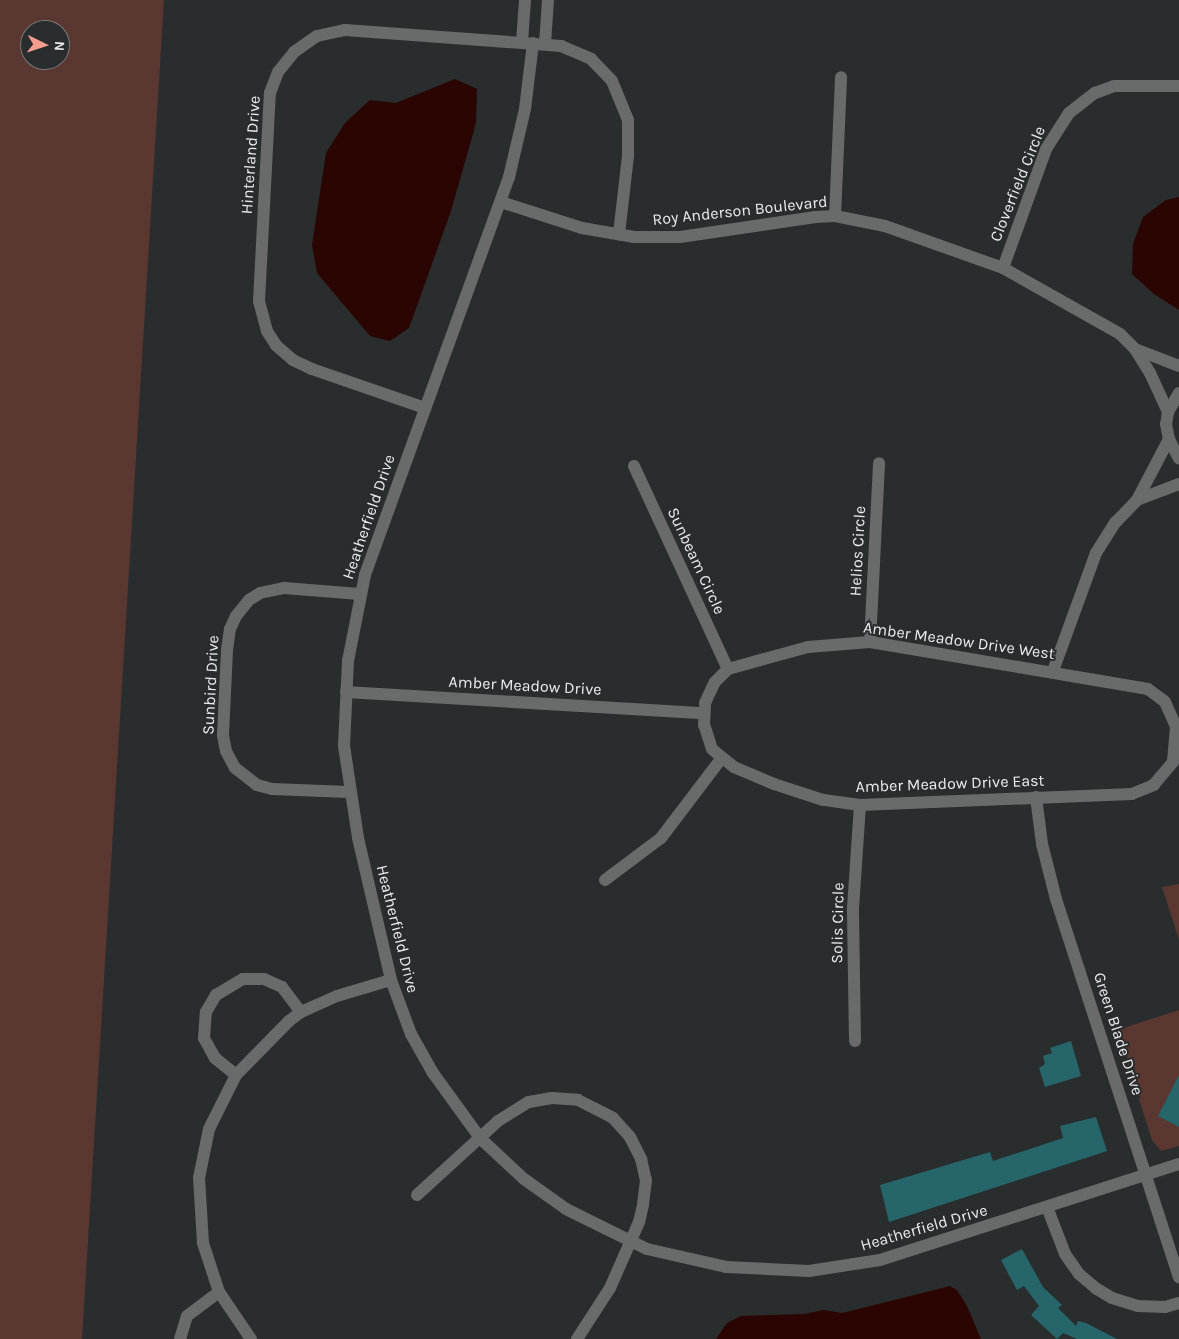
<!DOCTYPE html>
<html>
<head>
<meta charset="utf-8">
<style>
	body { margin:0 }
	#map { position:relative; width:1179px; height:1339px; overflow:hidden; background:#292d2d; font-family:Karla,sans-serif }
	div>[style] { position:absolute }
	.green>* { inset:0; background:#5a3731 }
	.water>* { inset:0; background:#2b0502 }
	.building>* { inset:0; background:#26666a }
	.minor>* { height:12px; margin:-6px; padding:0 6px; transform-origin:6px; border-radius:6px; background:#696b6b }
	span { translate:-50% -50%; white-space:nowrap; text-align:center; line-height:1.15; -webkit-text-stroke:4px #292d2d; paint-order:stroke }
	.street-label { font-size:16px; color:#ebeded }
	.north { position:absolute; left:20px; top:20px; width:50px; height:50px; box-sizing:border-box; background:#292d2d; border:1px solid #777a7a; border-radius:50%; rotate:94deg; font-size:14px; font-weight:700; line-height:20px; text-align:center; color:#ebeded }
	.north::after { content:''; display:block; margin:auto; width:18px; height:22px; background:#f59d8e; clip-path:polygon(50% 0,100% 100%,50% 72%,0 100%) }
</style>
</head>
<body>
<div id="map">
	<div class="green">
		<i style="clip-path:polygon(evenodd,0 0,164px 0,82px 1339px,0 1339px,0 0,30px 30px,60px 30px,60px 60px,30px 60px,30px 30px)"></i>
		<i style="clip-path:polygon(1179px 884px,1179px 940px,1162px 887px)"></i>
		<i style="clip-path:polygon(1179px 1010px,1179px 1146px,1161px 1151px,1152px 1140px,1117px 1030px)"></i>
	</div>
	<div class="water">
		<i style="clip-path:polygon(455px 79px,477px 89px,476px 123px,451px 211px,409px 328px,390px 341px,370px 336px,317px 273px,312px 245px,326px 153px,345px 123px,370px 100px,396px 103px)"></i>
		<i style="clip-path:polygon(1179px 197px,1179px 310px,1154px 294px,1132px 274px,1133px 244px,1143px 217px,1166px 200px)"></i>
		<i style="clip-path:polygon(950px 1286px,957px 1290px,967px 1306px,981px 1339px,716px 1339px,727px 1323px,741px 1316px,804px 1314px,824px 1310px,842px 1313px)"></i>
	</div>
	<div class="building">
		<i style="clip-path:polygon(1071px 1041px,1081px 1076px,1045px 1087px,1039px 1068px,1045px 1064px,1043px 1056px,1052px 1053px,1050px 1048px)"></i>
		<i style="clip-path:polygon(1179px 1075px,1179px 1127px,1158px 1116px)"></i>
		<i style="clip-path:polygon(1096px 1117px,1107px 1151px,889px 1222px,880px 1185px,990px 1152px,993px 1161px,1008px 1156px,1063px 1138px,1060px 1126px)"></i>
		<i style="clip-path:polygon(1022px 1249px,1043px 1287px,1062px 1305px,1058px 1308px,1076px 1326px,1078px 1321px,1086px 1323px,1117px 1339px,1077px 1339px,1063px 1333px,1057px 1339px,1031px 1315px,1039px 1306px,1024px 1286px,1017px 1290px,1001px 1260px)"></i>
	</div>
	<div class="minor">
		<i style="left:522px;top:42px;width:42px;rotate:-85.9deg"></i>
		<i style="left:533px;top:43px;width:66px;rotate:96.9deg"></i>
		<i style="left:525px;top:109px;width:70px;rotate:103.2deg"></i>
		<i style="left:509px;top:177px;width:423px;rotate:109.9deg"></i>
		<i style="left:365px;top:575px;width:88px;rotate:101.2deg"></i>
		<i style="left:348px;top:661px;width:85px;rotate:92.7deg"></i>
		<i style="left:344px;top:746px;width:93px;rotate:81.3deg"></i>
		<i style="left:358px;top:838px;width:146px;rotate:76.9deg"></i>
		<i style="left:391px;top:980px;width:58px;rotate:69.7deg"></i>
		<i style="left:411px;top:1034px;width:45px;rotate:60.6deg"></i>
		<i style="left:433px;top:1073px;width:80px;rotate:54.1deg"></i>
		<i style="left:480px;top:1138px;width:60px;rotate:43deg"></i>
		<i style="left:524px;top:1179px;width:52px;rotate:35.5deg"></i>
		<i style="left:566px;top:1209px;width:90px;rotate:26.3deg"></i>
		<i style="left:647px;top:1249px;width:81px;rotate:12.8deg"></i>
		<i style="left:726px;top:1267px;width:83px;rotate:2.8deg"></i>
		<i style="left:809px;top:1271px;width:72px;rotate:-8.8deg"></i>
		<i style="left:880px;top:1260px;width:314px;rotate:-17.8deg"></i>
		<i style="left:545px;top:44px;width:44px;rotate:-86.1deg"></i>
		<i style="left:501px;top:202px;width:85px;rotate:17.8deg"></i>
		<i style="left:582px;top:228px;width:53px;rotate:9.8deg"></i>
		<i style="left:634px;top:237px;width:46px"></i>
		<i style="left:680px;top:237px;width:137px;rotate:-8.4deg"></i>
		<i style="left:816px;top:217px;width:19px;rotate:-3deg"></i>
		<i style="left:835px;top:216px;width:51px;rotate:11.3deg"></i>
		<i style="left:885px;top:226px;width:125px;rotate:19.6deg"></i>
		<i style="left:1003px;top:268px;width:134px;rotate:29.4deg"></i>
		<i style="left:1120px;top:334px;width:21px;rotate:45deg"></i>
		<i style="left:1135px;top:349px;width:28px;rotate:58deg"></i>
		<i style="left:1150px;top:373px;width:43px;rotate:65.2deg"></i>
		<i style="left:835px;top:216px;width:139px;rotate:-87.5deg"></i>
		<i style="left:1003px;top:268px;width:127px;rotate:-70.1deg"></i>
		<i style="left:1046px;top:149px;width:43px;rotate:-57.4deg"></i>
		<i style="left:1069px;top:113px;width:33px;rotate:-38deg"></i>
		<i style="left:1095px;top:93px;width:20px;rotate:-20deg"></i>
		<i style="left:1114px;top:86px;width:65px"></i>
		<i style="left:1135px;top:349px;width:47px;rotate:21.1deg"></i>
		<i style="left:1179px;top:393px;width:22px;rotate:120deg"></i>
		<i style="left:1168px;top:412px;width:12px;rotate:99deg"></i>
		<i style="left:1166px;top:424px;width:15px;rotate:79deg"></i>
		<i style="left:1169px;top:439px;width:22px;rotate:63deg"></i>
		<i style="left:425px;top:408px;width:120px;rotate:-161deg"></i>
		<i style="left:312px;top:369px;width:21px;rotate:-155deg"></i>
		<i style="left:293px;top:360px;width:23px;rotate:-139deg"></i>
		<i style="left:276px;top:345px;width:17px;rotate:-123deg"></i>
		<i style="left:267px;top:331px;width:31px;rotate:-105deg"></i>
		<i style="left:259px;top:301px;width:208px;rotate:-87deg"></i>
		<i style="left:270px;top:93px;width:22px;rotate:-69deg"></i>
		<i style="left:278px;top:72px;width:26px;rotate:-51deg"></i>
		<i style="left:294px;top:52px;width:28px;rotate:-35deg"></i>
		<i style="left:317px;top:36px;width:29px;rotate:-12deg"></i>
		<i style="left:345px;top:30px;width:217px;rotate:4.2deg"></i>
		<i style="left:561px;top:46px;width:33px;rotate:23deg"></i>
		<i style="left:591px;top:59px;width:30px;rotate:46deg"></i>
		<i style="left:612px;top:81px;width:42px;rotate:67.7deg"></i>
		<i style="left:628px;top:120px;width:36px;rotate:90deg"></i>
		<i style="left:628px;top:156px;width:79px;rotate:96.6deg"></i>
		<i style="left:634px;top:466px;width:224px;rotate:65.2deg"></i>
		<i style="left:1137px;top:500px;width:45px;rotate:-20.9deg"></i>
		<i style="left:870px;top:642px;width:282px;rotate:9.6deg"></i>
		<i style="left:1148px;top:689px;width:21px;rotate:37deg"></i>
		<i style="left:1165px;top:702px;width:27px;rotate:66deg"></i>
		<i style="left:1176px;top:727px;width:35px;rotate:95deg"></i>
		<i style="left:1173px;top:762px;width:30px;rotate:130deg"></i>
		<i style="left:1154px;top:785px;width:24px;rotate:158deg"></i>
		<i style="left:1132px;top:794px;width:272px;rotate:177.7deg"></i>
		<i style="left:860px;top:805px;width:37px;rotate:-172deg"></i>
		<i style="left:823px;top:800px;width:52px;rotate:-161.9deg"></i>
		<i style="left:774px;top:784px;width:43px;rotate:-157deg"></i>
		<i style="left:734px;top:767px;width:28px;rotate:-141deg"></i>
		<i style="left:712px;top:749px;width:25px;rotate:-108deg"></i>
		<i style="left:704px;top:725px;width:22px;rotate:-87deg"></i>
		<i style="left:705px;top:703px;width:23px;rotate:-65deg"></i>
		<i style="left:715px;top:682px;width:18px;rotate:-45deg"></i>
		<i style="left:728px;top:669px;width:83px;rotate:-15.4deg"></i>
		<i style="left:808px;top:647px;width:62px;rotate:-4.6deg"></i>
		<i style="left:870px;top:642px;width:179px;rotate:-87.1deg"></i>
		<i style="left:1053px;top:671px;width:126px;rotate:-70deg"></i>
		<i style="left:1096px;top:553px;width:36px;rotate:-58deg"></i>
		<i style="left:1115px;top:523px;width:32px;rotate:-46deg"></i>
		<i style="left:1137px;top:500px;width:69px;rotate:-62.3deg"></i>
		<i style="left:346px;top:692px;width:358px;rotate:3.4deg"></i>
		<i style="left:348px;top:792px;width:76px;rotate:-177.7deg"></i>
		<i style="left:272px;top:789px;width:16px;rotate:-165deg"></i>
		<i style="left:257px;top:785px;width:28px;rotate:-142deg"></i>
		<i style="left:235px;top:768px;width:19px;rotate:-118deg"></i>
		<i style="left:226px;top:751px;width:16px;rotate:-101deg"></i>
		<i style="left:223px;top:735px;width:85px;rotate:-87.3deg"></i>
		<i style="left:227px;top:650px;width:21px;rotate:-82deg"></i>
		<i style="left:230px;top:629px;width:14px;rotate:-65deg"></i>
		<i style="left:236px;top:616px;width:21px;rotate:-51deg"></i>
		<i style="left:249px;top:600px;width:13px;rotate:-32deg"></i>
		<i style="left:260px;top:593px;width:25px;rotate:-12deg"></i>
		<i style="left:284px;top:588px;width:76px;rotate:4.5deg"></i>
		<i style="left:1036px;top:797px;width:47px;rotate:82.7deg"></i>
		<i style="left:1042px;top:844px;width:57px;rotate:75.7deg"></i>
		<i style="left:1056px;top:899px;width:398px;rotate:72deg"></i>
		<i style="left:605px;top:880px;width:70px;rotate:-36.9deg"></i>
		<i style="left:661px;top:838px;width:99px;rotate:-52.8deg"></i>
		<i style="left:855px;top:1041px;width:133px;rotate:-90.9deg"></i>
		<i style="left:853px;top:908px;width:103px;rotate:-86.1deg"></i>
		<i style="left:236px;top:1075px;width:27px;rotate:-141deg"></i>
		<i style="left:215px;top:1058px;width:23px;rotate:-119deg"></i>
		<i style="left:204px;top:1038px;width:26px;rotate:-86deg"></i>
		<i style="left:206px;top:1012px;width:20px;rotate:-60deg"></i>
		<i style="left:216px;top:995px;width:31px;rotate:-31deg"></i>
		<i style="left:243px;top:979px;width:21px"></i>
		<i style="left:264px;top:979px;width:20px;rotate:24deg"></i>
		<i style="left:282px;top:987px;width:31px;rotate:53deg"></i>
		<i style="left:417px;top:1195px;width:110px;rotate:-42.4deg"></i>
		<i style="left:498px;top:1121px;width:36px;rotate:-32deg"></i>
		<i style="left:529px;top:1102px;width:23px;rotate:-10deg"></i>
		<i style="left:552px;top:1098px;width:26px;rotate:4deg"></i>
		<i style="left:578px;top:1100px;width:39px;rotate:27deg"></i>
		<i style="left:613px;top:1118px;width:25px;rotate:48deg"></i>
		<i style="left:630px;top:1137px;width:25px;rotate:63deg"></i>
		<i style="left:641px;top:1159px;width:22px;rotate:77deg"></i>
		<i style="left:646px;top:1180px;width:25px;rotate:97deg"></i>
		<i style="left:643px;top:1205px;width:17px;rotate:103deg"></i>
		<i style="left:639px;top:1222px;width:72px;rotate:113.7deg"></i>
		<i style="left:610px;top:1288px;width:61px;rotate:122.9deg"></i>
		<i style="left:1047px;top:1207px;width:50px;rotate:69deg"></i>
		<i style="left:1065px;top:1254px;width:24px;rotate:55deg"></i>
		<i style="left:1079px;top:1274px;width:23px;rotate:40deg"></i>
		<i style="left:1097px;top:1289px;width:17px;rotate:31deg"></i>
		<i style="left:1112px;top:1298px;width:27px;rotate:17deg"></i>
		<i style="left:1138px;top:1306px;width:27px;rotate:2deg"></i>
		<i style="left:1165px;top:1307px;width:15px;rotate:-16deg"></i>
		<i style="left:180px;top:1339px;width:24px;rotate:-73deg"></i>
		<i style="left:187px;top:1316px;width:40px;rotate:-37deg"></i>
		<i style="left:251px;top:1339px;width:57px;rotate:-124.2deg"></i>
		<i style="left:219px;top:1292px;width:52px;rotate:-108.1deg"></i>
		<i style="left:203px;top:1243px;width:65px;rotate:-93.5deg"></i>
		<i style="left:199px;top:1178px;width:50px;rotate:-78.5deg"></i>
		<i style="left:209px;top:1129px;width:60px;rotate:-63.4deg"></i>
		<i style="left:236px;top:1075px;width:76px;rotate:-45.5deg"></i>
		<i style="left:289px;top:1021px;width:15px;rotate:-37deg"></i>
		<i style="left:301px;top:1012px;width:39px;rotate:-24deg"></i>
		<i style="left:337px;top:996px;width:56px;rotate:-16.5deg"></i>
	</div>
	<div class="street-label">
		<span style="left:251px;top:155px;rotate:-86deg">Hinterland Drive</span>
		<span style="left:1018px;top:184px;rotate:-68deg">Cloverfield Circle</span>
		<span style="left:740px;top:211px;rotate:-6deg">Roy Anderson Boulevard</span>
		<span style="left:369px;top:517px;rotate:-71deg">Heatherfield Drive</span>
		<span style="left:858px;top:551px;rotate:-87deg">Helios Circle</span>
		<span style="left:696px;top:561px;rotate:65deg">Sunbeam Circle</span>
		<span style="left:959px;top:641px;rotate:8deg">Amber Meadow Drive West</span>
		<span style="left:211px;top:685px;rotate:-87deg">Sunbird Drive</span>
		<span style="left:525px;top:686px;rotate:3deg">Amber Meadow Drive</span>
		<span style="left:950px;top:784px;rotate:-2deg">Amber Meadow Drive East</span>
		<span style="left:838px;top:923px;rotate:-89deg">Solis Circle</span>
		<span style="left:397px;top:929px;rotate:76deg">Heatherfield Drive</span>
		<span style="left:1118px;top:1034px;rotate:72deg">Green Blade Drive</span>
		<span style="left:924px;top:1228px;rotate:-16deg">Heatherfield Drive</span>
	</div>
	<div class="north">N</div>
</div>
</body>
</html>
